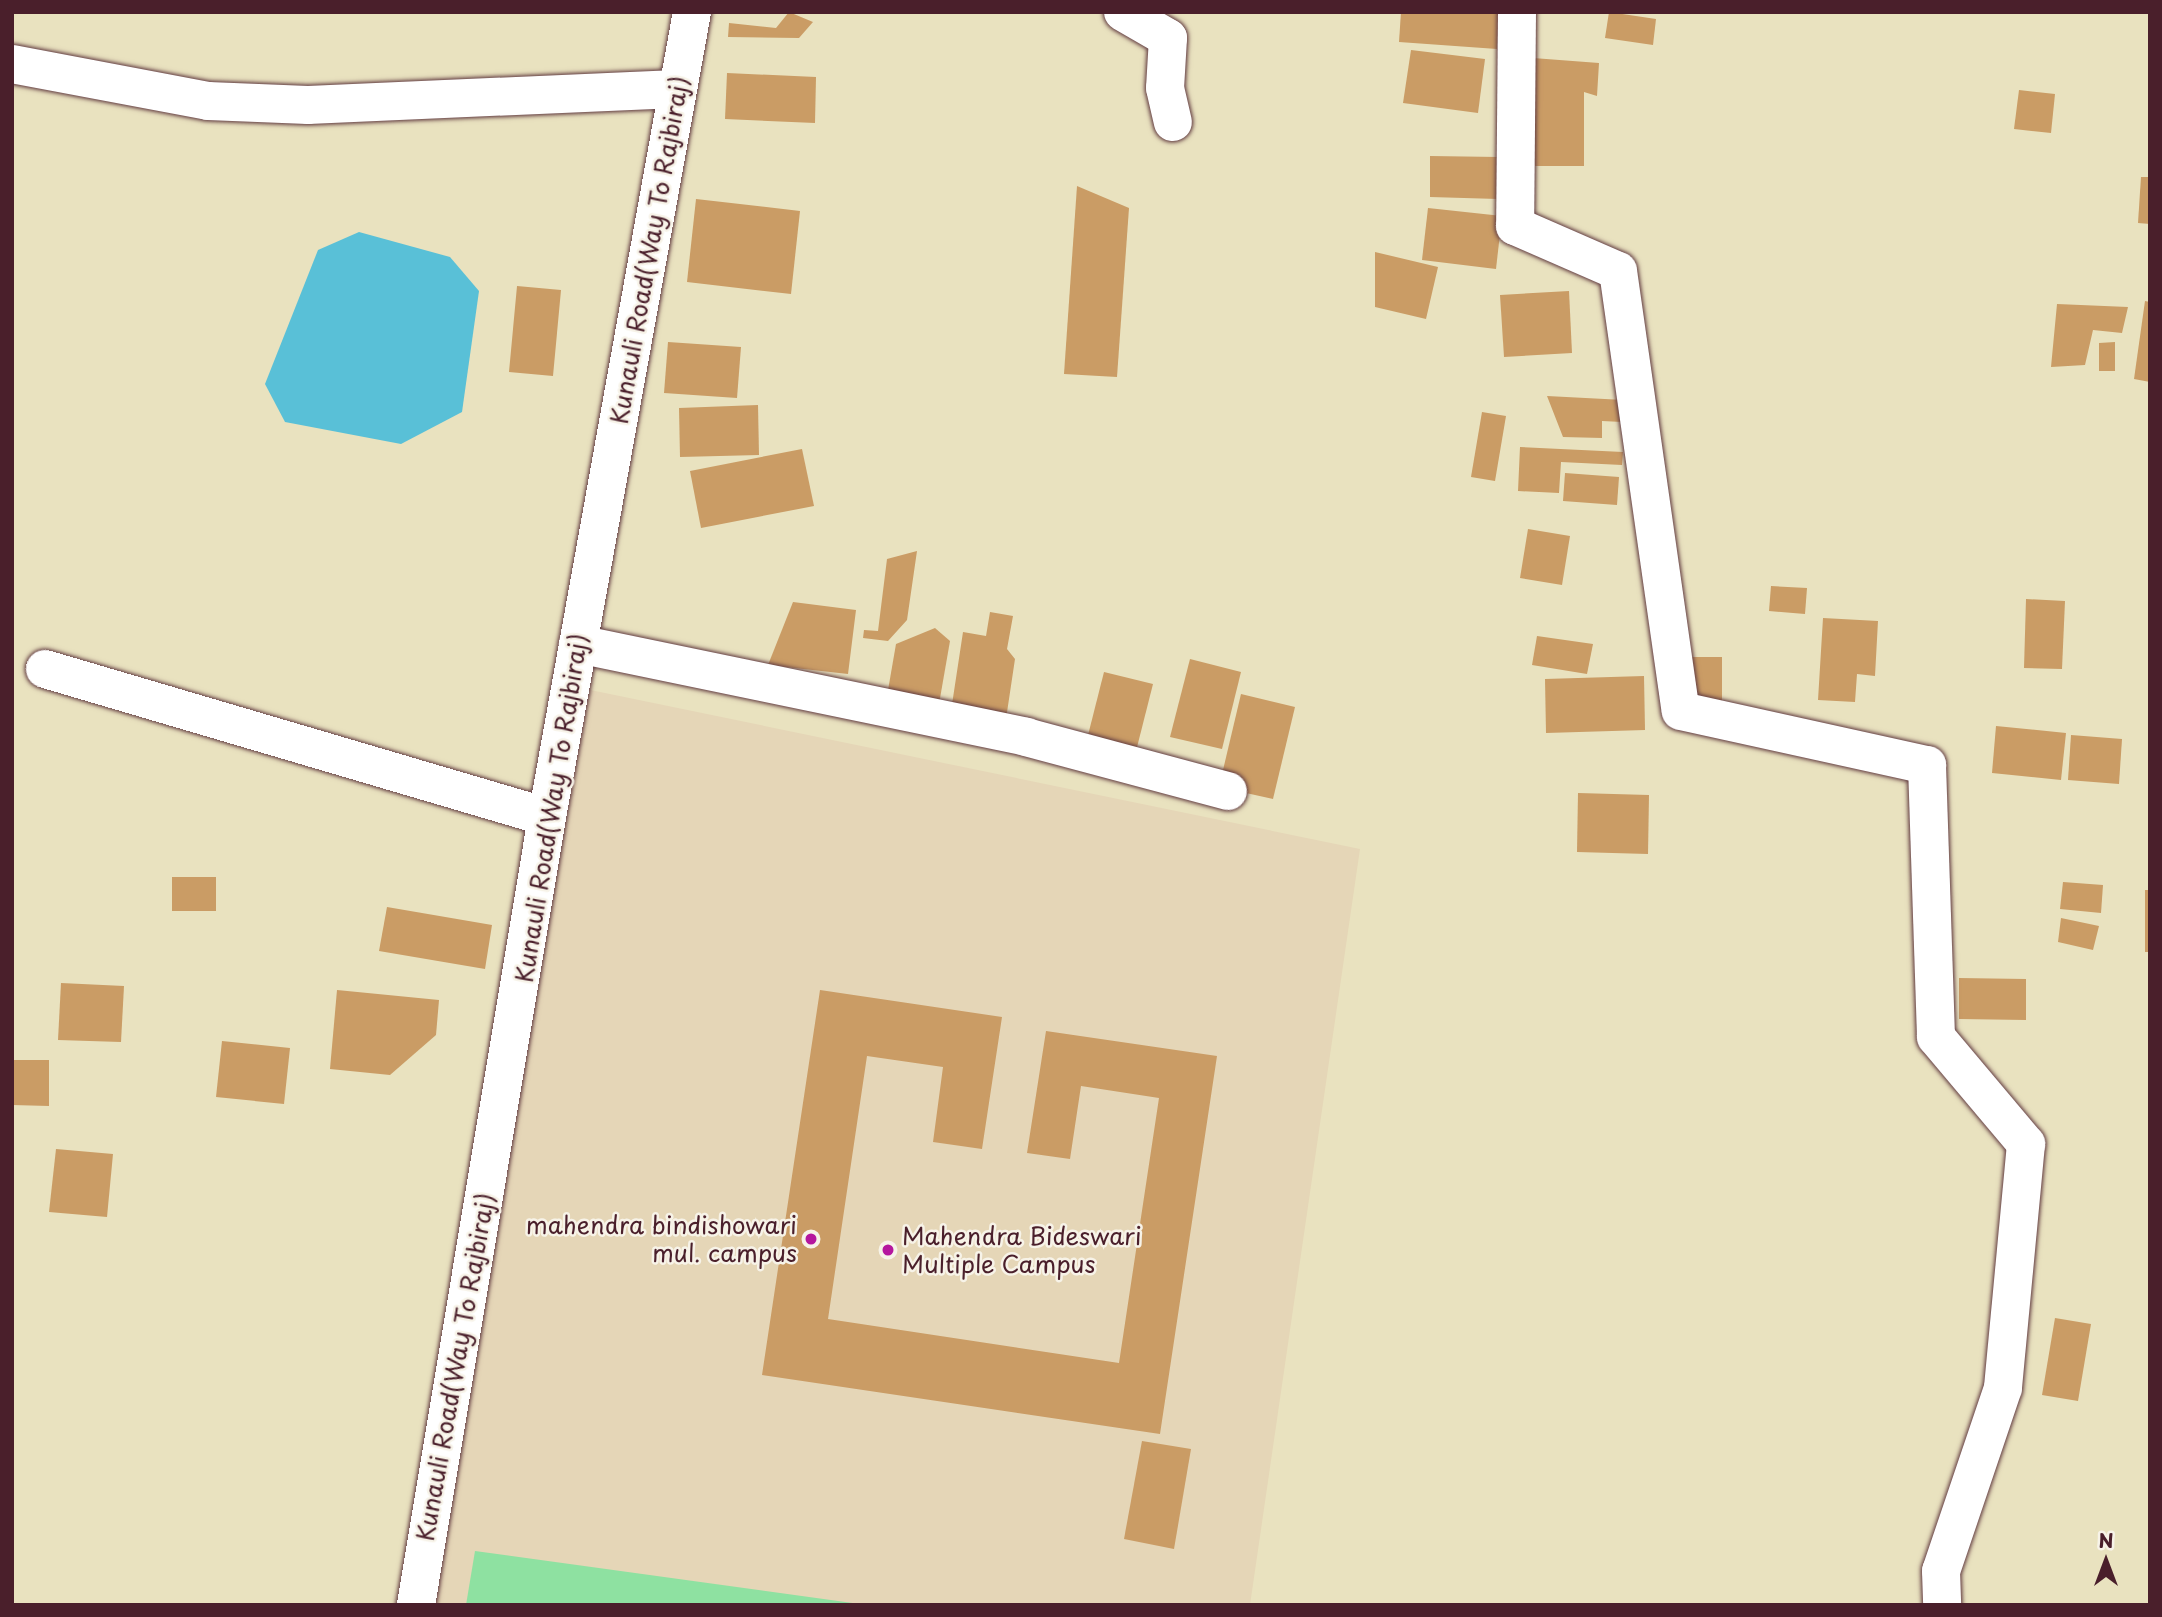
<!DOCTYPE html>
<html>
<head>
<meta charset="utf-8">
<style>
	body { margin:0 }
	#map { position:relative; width:2162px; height:1617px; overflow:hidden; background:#e9e2bf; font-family:"Playpen Sans",sans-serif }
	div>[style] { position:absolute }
	.built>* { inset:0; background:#e5d6b7 }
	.green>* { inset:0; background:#8ee1a1 }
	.water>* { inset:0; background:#59c0d7 }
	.building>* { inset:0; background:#ca9c65 }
	.roads { filter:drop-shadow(0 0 2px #623c41) drop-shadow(0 0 2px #623c41) }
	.minor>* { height:38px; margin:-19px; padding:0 19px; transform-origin:19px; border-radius:19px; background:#fff }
	.secondary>* { height:38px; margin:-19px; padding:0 19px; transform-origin:19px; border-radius:19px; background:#fff }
	.dots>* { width:19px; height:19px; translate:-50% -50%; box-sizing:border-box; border:4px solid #f7f3e8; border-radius:50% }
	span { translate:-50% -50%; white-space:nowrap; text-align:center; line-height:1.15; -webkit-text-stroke:5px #f7f3e8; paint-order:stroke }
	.street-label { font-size:24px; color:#4a1f2b }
	.poi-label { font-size:24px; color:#4a1f2b }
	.right { translate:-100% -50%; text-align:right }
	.left { translate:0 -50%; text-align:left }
	.frame { position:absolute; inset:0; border:14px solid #4a1f2b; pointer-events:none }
	.north { position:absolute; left:2071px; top:1526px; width:70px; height:70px; -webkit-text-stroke:5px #f7f3e8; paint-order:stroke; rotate:0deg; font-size:19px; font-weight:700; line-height:28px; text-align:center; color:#4a1f2b }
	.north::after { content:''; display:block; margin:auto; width:24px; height:32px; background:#4a1f2b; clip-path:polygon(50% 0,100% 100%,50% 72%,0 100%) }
</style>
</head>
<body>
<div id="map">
	<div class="built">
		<i style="clip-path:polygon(571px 686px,1360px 849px,1250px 1605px,416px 1605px)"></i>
	</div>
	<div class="green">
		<i style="clip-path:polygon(475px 1551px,867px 1605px,466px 1605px)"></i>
	</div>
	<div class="water">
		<i style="clip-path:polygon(359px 232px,450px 257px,479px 291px,462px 412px,401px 444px,285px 422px,265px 384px,318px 250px)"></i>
	</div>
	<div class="building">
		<i style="clip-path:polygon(789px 12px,813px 22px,799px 38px,728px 37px,729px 23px,776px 28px)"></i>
		<i style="clip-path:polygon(1401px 12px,1499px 12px,1497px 49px,1399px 42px)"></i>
		<i style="clip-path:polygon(1609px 12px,1656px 19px,1653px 45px,1605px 38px)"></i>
		<i style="clip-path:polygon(1411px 50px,1485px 59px,1478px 113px,1403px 103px)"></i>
		<i style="clip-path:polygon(1533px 58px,1599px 63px,1597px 96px,1584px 92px,1584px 166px,1530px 166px)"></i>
		<i style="clip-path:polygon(727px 73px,816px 77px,815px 123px,725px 119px)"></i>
		<i style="clip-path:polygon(2019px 90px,2055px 94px,2051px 133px,2014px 129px)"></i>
		<i style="clip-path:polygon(1430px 156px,1499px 157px,1498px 199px,1430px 197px)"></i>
		<i style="clip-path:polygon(2141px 177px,2150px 177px,2150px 224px,2138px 223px)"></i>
		<i style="clip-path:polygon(1077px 186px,1129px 208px,1117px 377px,1064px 374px)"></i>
		<i style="clip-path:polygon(696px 199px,800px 211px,791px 294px,687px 282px)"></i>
		<i style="clip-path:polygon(1428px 208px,1502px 216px,1496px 269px,1422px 260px)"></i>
		<i style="clip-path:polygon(1375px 252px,1438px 267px,1426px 319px,1375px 307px)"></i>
		<i style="clip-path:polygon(517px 286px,561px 290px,553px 376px,509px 372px)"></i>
		<i style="clip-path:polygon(1569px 291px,1572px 353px,1504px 357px,1500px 295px)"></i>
		<i style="clip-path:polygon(2145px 301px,2150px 302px,2150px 382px,2134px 379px)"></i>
		<i style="clip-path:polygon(2057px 304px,2128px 307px,2122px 333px,2093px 330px,2085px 365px,2051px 367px)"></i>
		<i style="clip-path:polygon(668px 342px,741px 347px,737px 398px,664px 393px)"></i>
		<i style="clip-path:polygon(2115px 342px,2115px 371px,2099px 371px,2099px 343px)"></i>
		<i style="clip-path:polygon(1547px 396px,1624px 400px,1622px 422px,1602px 421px,1602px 438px,1563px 437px)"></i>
		<i style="clip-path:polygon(758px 405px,759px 455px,680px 457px,679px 408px)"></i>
		<i style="clip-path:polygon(1482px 412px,1506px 416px,1495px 481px,1471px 477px)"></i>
		<i style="clip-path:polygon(1520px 447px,1623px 452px,1622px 465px,1561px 462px,1559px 493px,1518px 491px)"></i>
		<i style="clip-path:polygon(802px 449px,814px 506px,701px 528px,690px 471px)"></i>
		<i style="clip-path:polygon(1565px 473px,1619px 477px,1617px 505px,1563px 501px)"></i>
		<i style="clip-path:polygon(1528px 529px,1570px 536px,1562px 585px,1520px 578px)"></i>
		<i style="clip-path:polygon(917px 551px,907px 620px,888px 641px,863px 638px,864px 630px,878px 631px,887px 559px)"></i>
		<i style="clip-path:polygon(1771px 586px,1807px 588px,1805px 614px,1769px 611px)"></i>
		<i style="clip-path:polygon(2026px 599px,2065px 601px,2062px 669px,2024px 668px)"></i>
		<i style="clip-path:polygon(793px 602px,856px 610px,848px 674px,768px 665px)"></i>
		<i style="clip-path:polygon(990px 612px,1013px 616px,1007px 649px,1015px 659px,1006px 719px,951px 711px,963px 632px,986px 636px)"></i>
		<i style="clip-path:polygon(1823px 618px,1878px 621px,1875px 676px,1857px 674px,1855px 702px,1818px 700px)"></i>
		<i style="clip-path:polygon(935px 628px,950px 641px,939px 704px,887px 696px,896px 644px)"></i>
		<i style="clip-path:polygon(1537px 636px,1593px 644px,1587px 674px,1532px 665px)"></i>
		<i style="clip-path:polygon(1691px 657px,1722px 657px,1722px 702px,1691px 702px)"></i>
		<i style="clip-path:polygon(1190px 659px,1241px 672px,1222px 749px,1170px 737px)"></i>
		<i style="clip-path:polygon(1104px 672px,1153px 684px,1133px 763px,1084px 751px)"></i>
		<i style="clip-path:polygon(1644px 676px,1645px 730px,1546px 733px,1545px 679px)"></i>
		<i style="clip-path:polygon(1241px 694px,1295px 707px,1273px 799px,1219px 787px)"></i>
		<i style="clip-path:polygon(1996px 726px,2066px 733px,2061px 780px,1992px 773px)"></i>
		<i style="clip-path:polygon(2071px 735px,2122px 739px,2119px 784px,2068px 780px)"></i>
		<i style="clip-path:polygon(1578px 793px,1649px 795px,1648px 854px,1577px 852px)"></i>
		<i style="clip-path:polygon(172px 877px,216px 877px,216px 911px,172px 911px)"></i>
		<i style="clip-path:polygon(2063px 882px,2103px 885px,2101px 913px,2060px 909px)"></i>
		<i style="clip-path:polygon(2145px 890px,2150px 890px,2150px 952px,2145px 952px)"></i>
		<i style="clip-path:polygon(387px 907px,492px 925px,485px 969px,379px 951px)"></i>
		<i style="clip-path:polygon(2061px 918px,2099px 926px,2093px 950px,2058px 942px)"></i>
		<i style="clip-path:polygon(1959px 978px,2026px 979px,2026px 1020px,1959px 1019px)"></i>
		<i style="clip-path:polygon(61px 983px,124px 986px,121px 1042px,58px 1040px)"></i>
		<i style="clip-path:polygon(337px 990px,439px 1000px,436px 1035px,390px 1075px,330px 1069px)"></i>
		<i style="clip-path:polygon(820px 990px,1002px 1017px,982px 1149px,933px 1142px,943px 1067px,867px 1056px,828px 1319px,1119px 1363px,1159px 1098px,1081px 1086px,1070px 1159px,1027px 1153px,1046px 1031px,1217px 1056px,1160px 1434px,762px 1375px)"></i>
		<i style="clip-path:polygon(222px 1041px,290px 1048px,284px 1104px,216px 1097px)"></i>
		<i style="clip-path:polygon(12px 1060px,49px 1060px,49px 1106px,12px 1105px)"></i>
		<i style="clip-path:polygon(56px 1149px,113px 1154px,107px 1217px,49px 1212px)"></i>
		<i style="clip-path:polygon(2055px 1318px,2091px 1324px,2078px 1401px,2042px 1395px)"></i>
		<i style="clip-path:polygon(1142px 1441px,1191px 1449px,1174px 1549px,1124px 1539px)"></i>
	</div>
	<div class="roads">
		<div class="minor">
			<i style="left:1123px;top:12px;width:52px;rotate:30deg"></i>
			<i style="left:1168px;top:38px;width:50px;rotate:93.4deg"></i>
			<i style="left:1165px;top:88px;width:35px;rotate:77deg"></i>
			<i style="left:1517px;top:12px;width:214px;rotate:90.5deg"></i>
			<i style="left:1515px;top:226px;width:112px;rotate:23.6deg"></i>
			<i style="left:1618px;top:271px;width:444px;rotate:81.9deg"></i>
			<i style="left:1681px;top:711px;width:252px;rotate:12.4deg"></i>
			<i style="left:1927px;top:765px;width:272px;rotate:88.1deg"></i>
			<i style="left:1936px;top:1037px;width:140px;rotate:49.9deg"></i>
			<i style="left:2026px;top:1144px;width:245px;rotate:95.4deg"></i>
			<i style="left:2003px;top:1388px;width:193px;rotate:108.7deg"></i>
			<i style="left:1941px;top:1571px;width:34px;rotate:88deg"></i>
			<i style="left:12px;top:64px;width:199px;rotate:10.7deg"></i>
			<i style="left:208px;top:101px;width:100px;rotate:2.3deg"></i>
			<i style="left:308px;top:105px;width:369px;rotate:-2.5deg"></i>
			<i style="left:578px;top:644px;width:458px;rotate:11.7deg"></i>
			<i style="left:1026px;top:737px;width:209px;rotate:15deg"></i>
			<i style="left:45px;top:669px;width:523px;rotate:16.43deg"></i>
		</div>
		<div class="secondary">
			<i style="left:416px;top:1605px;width:799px;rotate:-80.56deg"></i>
			<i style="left:547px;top:817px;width:818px;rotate:-79.79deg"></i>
		</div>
	</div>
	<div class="dots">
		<i style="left:811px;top:1239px;background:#b5179e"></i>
		<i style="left:888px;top:1250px;background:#b5179e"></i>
	</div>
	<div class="street-label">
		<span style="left:649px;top:250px;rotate:-80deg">Kunauli Road(Way To Rajbiraj)</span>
		<span style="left:551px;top:808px;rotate:-81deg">Kunauli Road(Way To Rajbiraj)</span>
		<span style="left:455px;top:1367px;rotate:-80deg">Kunauli Road(Way To Rajbiraj)</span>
	</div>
	<div class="poi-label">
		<span class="right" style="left:797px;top:1239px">mahendra bindishowari<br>mul. campus</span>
		<span class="left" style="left:902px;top:1250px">Mahendra Bideswari<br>Multiple Campus</span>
	</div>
	<div class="frame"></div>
	<div class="north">N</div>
</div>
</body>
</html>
